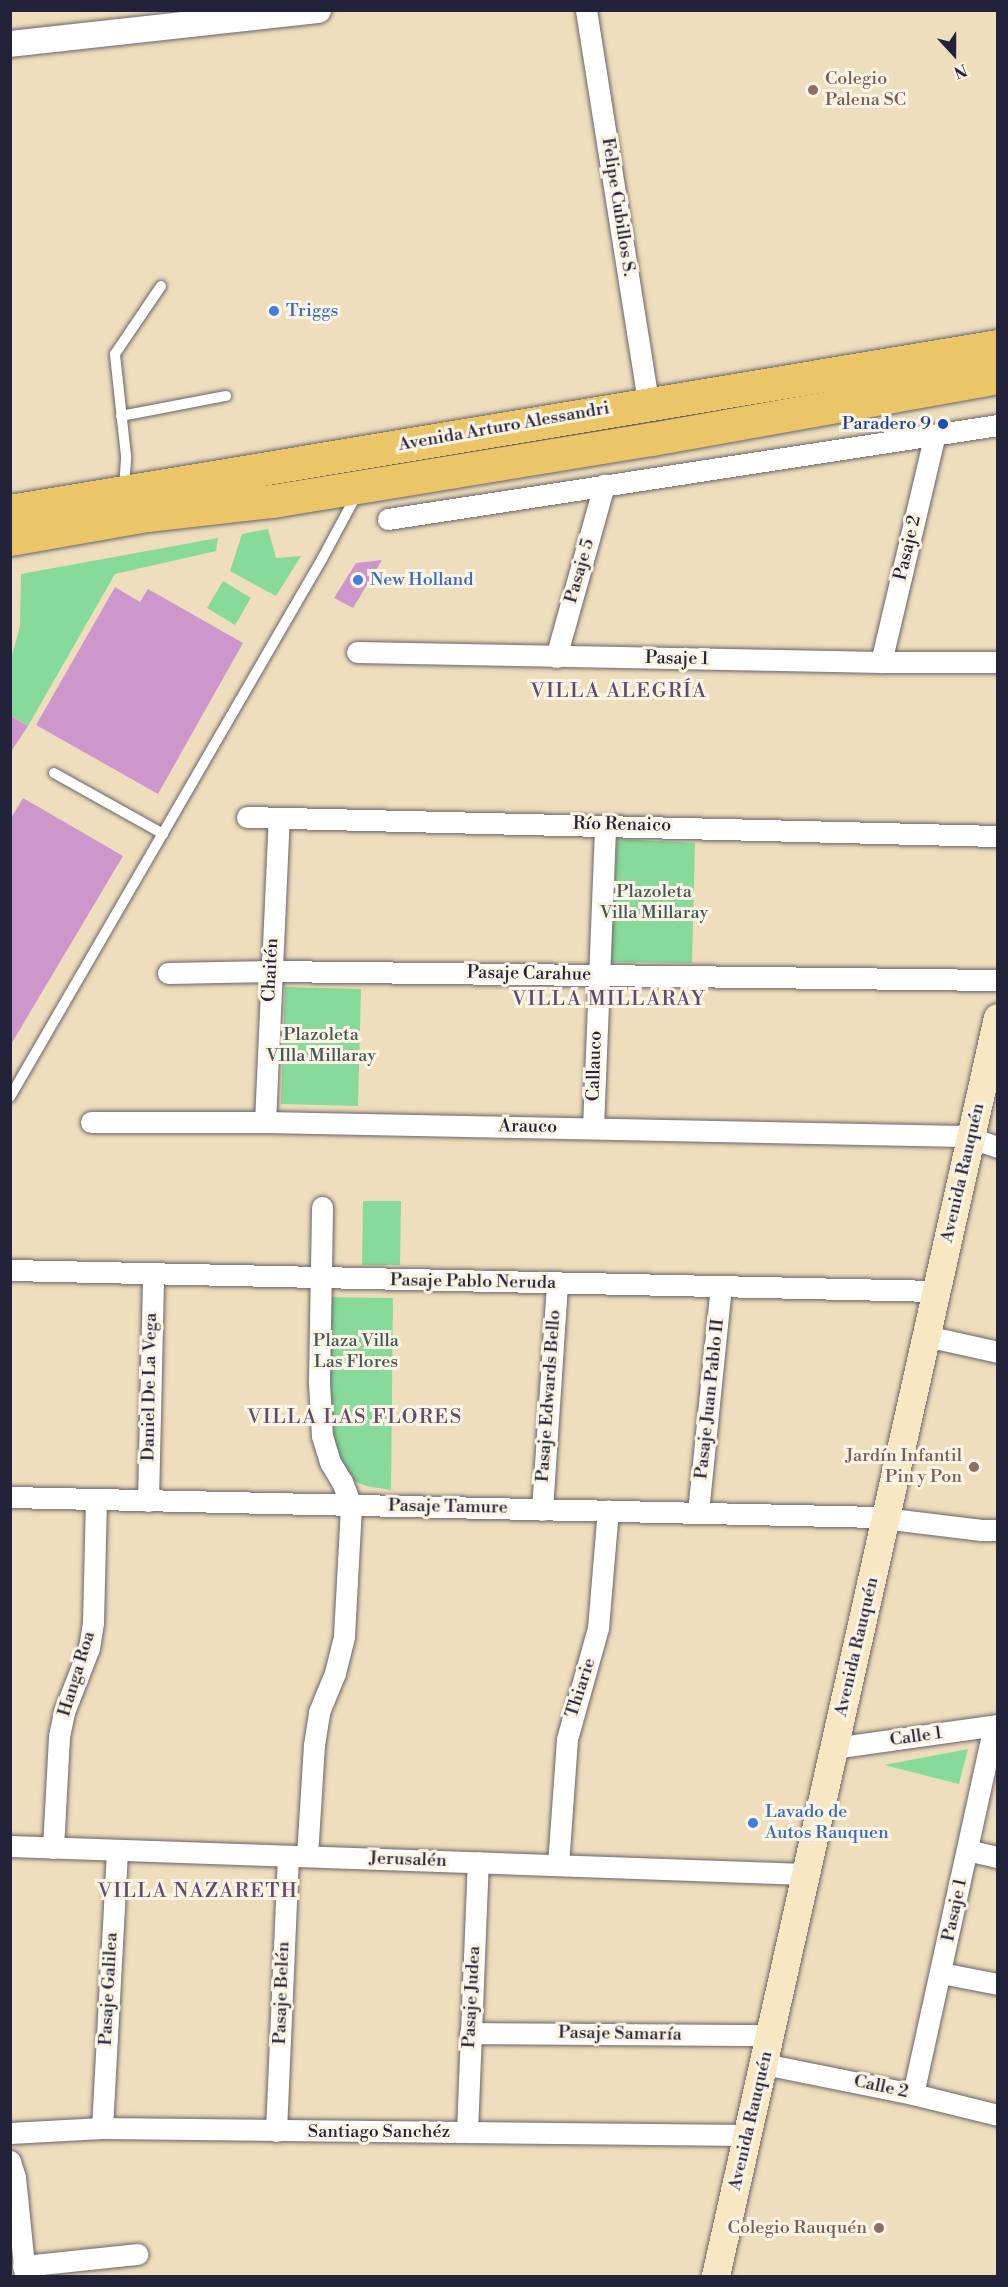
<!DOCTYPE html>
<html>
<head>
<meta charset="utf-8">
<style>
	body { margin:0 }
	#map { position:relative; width:1008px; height:2287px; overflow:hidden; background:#efdebd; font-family:"Libre Bodoni",serif }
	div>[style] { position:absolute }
	.green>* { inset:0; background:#88da9a }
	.building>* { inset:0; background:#cd97cb }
	.roads { filter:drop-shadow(0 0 2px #6a6468) drop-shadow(0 0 2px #6a6468) }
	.service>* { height:10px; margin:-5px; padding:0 5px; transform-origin:5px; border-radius:5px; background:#fff }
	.minor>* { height:21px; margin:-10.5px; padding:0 10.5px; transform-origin:10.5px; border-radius:10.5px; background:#fff }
	.tertiary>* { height:26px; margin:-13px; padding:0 13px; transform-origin:13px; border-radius:13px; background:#fff }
	.secondary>* { height:28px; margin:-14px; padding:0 14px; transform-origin:14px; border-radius:14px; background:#f7e8c3 }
	.primary>* { height:33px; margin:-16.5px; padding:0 16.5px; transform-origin:16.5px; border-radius:16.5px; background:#ebc669 }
	.dots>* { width:16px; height:16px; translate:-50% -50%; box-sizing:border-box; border:3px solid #fcf5e5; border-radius:50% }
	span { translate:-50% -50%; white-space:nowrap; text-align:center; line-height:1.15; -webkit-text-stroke:6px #fcf5e5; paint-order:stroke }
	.education-label { font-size:18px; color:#785e54 }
	.left { translate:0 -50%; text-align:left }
	.right { translate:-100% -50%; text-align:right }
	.street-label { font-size:18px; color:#22223b }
	.shop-label { font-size:18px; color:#366cbe }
	.transit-label { font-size:18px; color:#164399 }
	.park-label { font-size:18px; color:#415958 }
	.neighbourhood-label { font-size:20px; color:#5e4b6d; letter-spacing:1.5px }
	.frame { position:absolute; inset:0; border:12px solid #22223b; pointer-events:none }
	.north { position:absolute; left:924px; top:24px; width:60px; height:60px; -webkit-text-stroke:4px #fcf5e5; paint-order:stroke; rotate:159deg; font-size:16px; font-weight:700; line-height:24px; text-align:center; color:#22223b }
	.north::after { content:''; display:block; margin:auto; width:21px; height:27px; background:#22223b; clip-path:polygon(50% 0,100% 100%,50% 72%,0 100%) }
</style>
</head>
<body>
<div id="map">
	<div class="green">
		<i style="clip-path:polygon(268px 529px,276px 558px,301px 556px,276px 596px,230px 571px,242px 534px)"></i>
		<i style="clip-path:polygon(218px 538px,216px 551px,115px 574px,28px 726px,11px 715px,11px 659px,20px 626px,21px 574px)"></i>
		<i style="clip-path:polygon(223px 581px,251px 598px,235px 625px,207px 608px)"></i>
		<i style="clip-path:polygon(617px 839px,695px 843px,692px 963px,611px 962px)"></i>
		<i style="clip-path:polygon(285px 987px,361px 989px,358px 1106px,281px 1104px)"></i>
		<i style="clip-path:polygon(363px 1201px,401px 1201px,400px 1265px,362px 1265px)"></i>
		<i style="clip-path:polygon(320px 1297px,393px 1298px,391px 1490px,366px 1486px,342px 1476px,327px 1446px)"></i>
		<i style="clip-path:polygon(968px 1749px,959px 1784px,884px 1765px)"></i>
	</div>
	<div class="building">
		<i style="clip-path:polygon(382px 560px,353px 608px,334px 598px,356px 563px)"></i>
		<i style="clip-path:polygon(115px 587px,140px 602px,148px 589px,243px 643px,158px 794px,36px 725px)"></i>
		<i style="clip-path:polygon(10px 715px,28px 726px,10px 753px)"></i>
		<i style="clip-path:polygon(23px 798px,123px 856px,10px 1046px,10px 820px)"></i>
	</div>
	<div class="roads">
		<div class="service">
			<i style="left:121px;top:416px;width:107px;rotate:-10.8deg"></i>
			<i style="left:124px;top:488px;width:32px;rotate:-86deg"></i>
			<i style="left:126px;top:456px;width:103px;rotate:-96.2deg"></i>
			<i style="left:115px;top:354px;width:82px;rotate:-55.9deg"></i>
			<i style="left:54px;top:773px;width:125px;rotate:29.2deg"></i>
			<i style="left:10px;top:1097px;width:622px;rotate:-59.89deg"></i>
			<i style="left:322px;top:559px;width:74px;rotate:-61.7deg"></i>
		</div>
		<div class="minor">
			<i style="left:586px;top:10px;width:398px;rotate:81deg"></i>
			<i style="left:388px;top:519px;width:617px;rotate:-8.76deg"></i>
			<i style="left:357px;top:652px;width:524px;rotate:1.09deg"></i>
			<i style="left:881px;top:662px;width:117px"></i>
			<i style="left:556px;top:657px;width:179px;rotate:-74.4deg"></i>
			<i style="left:881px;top:662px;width:234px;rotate:-76.7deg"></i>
			<i style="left:247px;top:817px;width:751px;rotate:1.45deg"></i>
			<i style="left:168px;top:973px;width:102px;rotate:-1.1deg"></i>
			<i style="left:270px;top:971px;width:728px;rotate:0.71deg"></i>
			<i style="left:91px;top:1122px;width:174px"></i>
			<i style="left:265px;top:1122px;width:699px;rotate:1.15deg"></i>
			<i style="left:964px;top:1136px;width:36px;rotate:18deg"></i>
			<i style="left:265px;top:1122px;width:304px;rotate:-87.4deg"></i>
			<i style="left:593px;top:1128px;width:303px;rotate:-87.7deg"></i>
			<i style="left:10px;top:1270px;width:926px;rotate:1.3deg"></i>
			<i style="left:926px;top:1336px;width:74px;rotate:12.5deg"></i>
			<i style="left:10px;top:1497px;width:865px;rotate:1.32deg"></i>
			<i style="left:875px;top:1517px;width:107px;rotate:7deg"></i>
			<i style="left:981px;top:1530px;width:17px"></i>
			<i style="left:148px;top:1501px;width:227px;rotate:-88.7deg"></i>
			<i style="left:542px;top:1510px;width:227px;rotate:-86.2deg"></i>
			<i style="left:698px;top:1512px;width:227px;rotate:-84.2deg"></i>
			<i style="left:834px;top:1748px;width:166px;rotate:-8deg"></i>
			<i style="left:10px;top:1846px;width:796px;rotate:2.01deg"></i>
			<i style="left:53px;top:1848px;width:112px;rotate:-86.9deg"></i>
			<i style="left:59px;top:1736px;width:25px;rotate:-78deg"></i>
			<i style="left:64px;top:1712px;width:69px;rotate:-68.7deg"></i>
			<i style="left:89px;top:1648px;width:26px;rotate:-81deg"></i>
			<i style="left:93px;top:1622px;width:122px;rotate:-88.6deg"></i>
			<i style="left:967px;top:1850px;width:32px;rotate:13deg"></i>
			<i style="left:307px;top:1856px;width:111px;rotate:-86.4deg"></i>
			<i style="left:314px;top:1745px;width:33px;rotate:-81deg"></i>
			<i style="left:319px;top:1712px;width:42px;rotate:-67.7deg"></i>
			<i style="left:335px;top:1673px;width:38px;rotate:-76deg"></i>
			<i style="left:344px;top:1636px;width:131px;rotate:-86.9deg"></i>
			<i style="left:351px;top:1505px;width:25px;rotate:-111deg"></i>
			<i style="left:342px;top:1482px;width:23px;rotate:-121deg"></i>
			<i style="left:330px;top:1462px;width:27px;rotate:-107deg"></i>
			<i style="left:322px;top:1436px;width:54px;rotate:-93.2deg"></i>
			<i style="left:319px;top:1382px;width:175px;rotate:-89deg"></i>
			<i style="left:558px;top:1865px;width:126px;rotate:-85.9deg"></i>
			<i style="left:567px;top:1739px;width:115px;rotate:-74.4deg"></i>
			<i style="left:598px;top:1628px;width:118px;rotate:-85.2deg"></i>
			<i style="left:941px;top:1973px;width:58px;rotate:10.9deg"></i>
			<i style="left:470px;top:2033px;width:300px;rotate:0.4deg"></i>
			<i style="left:764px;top:2064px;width:152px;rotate:11.4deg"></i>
			<i style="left:913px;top:2094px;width:88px;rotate:13.9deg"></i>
			<i style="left:913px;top:2094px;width:377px;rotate:-77.6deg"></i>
			<i style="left:994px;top:1726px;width:4px;rotate:14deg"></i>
			<i style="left:102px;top:2128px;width:278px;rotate:-86.9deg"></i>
			<i style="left:276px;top:2131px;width:275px;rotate:-87.5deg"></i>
			<i style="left:467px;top:2132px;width:270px;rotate:-87.7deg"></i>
			<i style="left:10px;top:2133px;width:92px;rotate:-3.1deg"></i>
			<i style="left:102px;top:2128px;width:646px;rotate:0.62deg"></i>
			<i style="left:10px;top:2161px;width:17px;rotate:73deg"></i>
			<i style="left:15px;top:2177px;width:100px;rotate:84.2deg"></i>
			<i style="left:23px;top:2266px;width:115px;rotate:-6deg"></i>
		</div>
		<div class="tertiary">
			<i style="left:10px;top:44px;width:310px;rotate:-6.3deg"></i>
		</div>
		<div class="secondary">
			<i style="left:716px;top:2276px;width:1289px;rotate:-77.37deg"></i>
		</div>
		<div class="primary">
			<i style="left:10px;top:511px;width:1002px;rotate:-9.48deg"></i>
			<i style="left:10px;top:539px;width:139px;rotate:-9.9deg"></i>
			<i style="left:147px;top:515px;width:126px;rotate:-6.4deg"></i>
			<i style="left:272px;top:501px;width:384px;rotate:-9.3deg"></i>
			<i style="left:651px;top:439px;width:352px;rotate:-10.1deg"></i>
		</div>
	</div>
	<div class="dots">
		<i style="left:813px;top:90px;background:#8d6e63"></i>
		<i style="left:274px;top:311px;background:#3f7fe0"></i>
		<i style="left:943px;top:424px;background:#1a4fb4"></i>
		<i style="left:358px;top:580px;background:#3f7fe0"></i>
		<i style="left:974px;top:1467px;background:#8d6e63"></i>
		<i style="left:753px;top:1823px;background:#3f7fe0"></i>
		<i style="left:879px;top:2228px;background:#8d6e63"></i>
	</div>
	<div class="education-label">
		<span class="left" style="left:825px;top:90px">Colegio<br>Palena SC</span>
		<span class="right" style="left:962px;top:1467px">Jardín Infantil<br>Pin y Pon</span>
		<span class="right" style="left:867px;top:2228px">Colegio Rauquén</span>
	</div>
	<div class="street-label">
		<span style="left:618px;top:207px;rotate:81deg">Felipe Cubillos S.</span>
		<span style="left:504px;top:427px;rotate:-10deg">Avenida Arturo Alessandri</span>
		<span style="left:908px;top:548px;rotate:-77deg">Pasaje 2</span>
		<span style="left:580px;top:571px;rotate:-74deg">Pasaje 5</span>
		<span style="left:677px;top:659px;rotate:1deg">Pasaje 1</span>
		<span style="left:622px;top:825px;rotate:1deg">Río Renaico</span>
		<span style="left:271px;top:970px;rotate:-87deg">Chaitén</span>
		<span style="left:529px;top:974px;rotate:1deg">Pasaje Carahue</span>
		<span style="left:595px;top:1066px;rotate:-88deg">Callauco</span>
		<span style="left:528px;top:1127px;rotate:1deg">Arauco</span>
		<span style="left:963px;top:1173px;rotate:-77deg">Avenida Rauquén</span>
		<span style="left:473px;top:1282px;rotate:1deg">Pasaje Pablo Neruda</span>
		<span style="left:150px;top:1387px;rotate:-89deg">Daniel De La Vega</span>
		<span style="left:549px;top:1396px;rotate:-86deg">Pasaje Edwards Bello</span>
		<span style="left:710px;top:1399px;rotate:-84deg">Pasaje Juan Pablo II</span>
		<span style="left:448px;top:1507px;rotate:1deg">Pasaje Tamure</span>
		<span style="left:857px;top:1647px;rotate:-77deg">Avenida Rauquén</span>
		<span style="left:77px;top:1674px;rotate:-73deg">Hanga Roa</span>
		<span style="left:581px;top:1688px;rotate:-72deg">Thiarie</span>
		<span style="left:916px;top:1737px;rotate:-8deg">Calle 1</span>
		<span style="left:408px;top:1860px;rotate:2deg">Jerusalén</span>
		<span style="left:955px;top:1910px;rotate:-78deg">Pasaje 1</span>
		<span style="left:109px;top:1989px;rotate:-87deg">Pasaje Galilea</span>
		<span style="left:282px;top:1993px;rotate:-88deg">Pasaje Belén</span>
		<span style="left:472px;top:1997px;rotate:-87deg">Pasaje Judea</span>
		<span style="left:620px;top:2034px;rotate:1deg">Pasaje Samaría</span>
		<span style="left:881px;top:2087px;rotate:12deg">Calle 2</span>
		<span style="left:751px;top:2121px;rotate:-77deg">Avenida Rauquén</span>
		<span style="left:379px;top:2132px">Santiago Sanchéz</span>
	</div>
	<div class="shop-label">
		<span class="left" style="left:286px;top:311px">Triggs</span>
		<span class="left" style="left:370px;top:580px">New Holland</span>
		<span class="left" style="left:765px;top:1823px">Lavado de<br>Autos Rauquen</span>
	</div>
	<div class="transit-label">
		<span class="right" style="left:931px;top:424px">Paradero 9</span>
	</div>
	<div class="park-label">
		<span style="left:654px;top:903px">Plazoleta<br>Villa Millaray</span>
		<span style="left:321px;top:1046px">Plazoleta<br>VIlla Millaray</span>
		<span style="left:356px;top:1352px">Plaza Villa<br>Las Flores</span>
	</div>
	<div class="neighbourhood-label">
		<span style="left:619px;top:691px">VILLA ALEGRÍA</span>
		<span style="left:609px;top:999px">VILLA MILLARAY</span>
		<span style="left:355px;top:1417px">VILLA LAS FLORES</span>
		<span style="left:198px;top:1891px">VILLA NAZARETH</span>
	</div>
	<div class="frame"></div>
	<div class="north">N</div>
</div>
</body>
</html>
